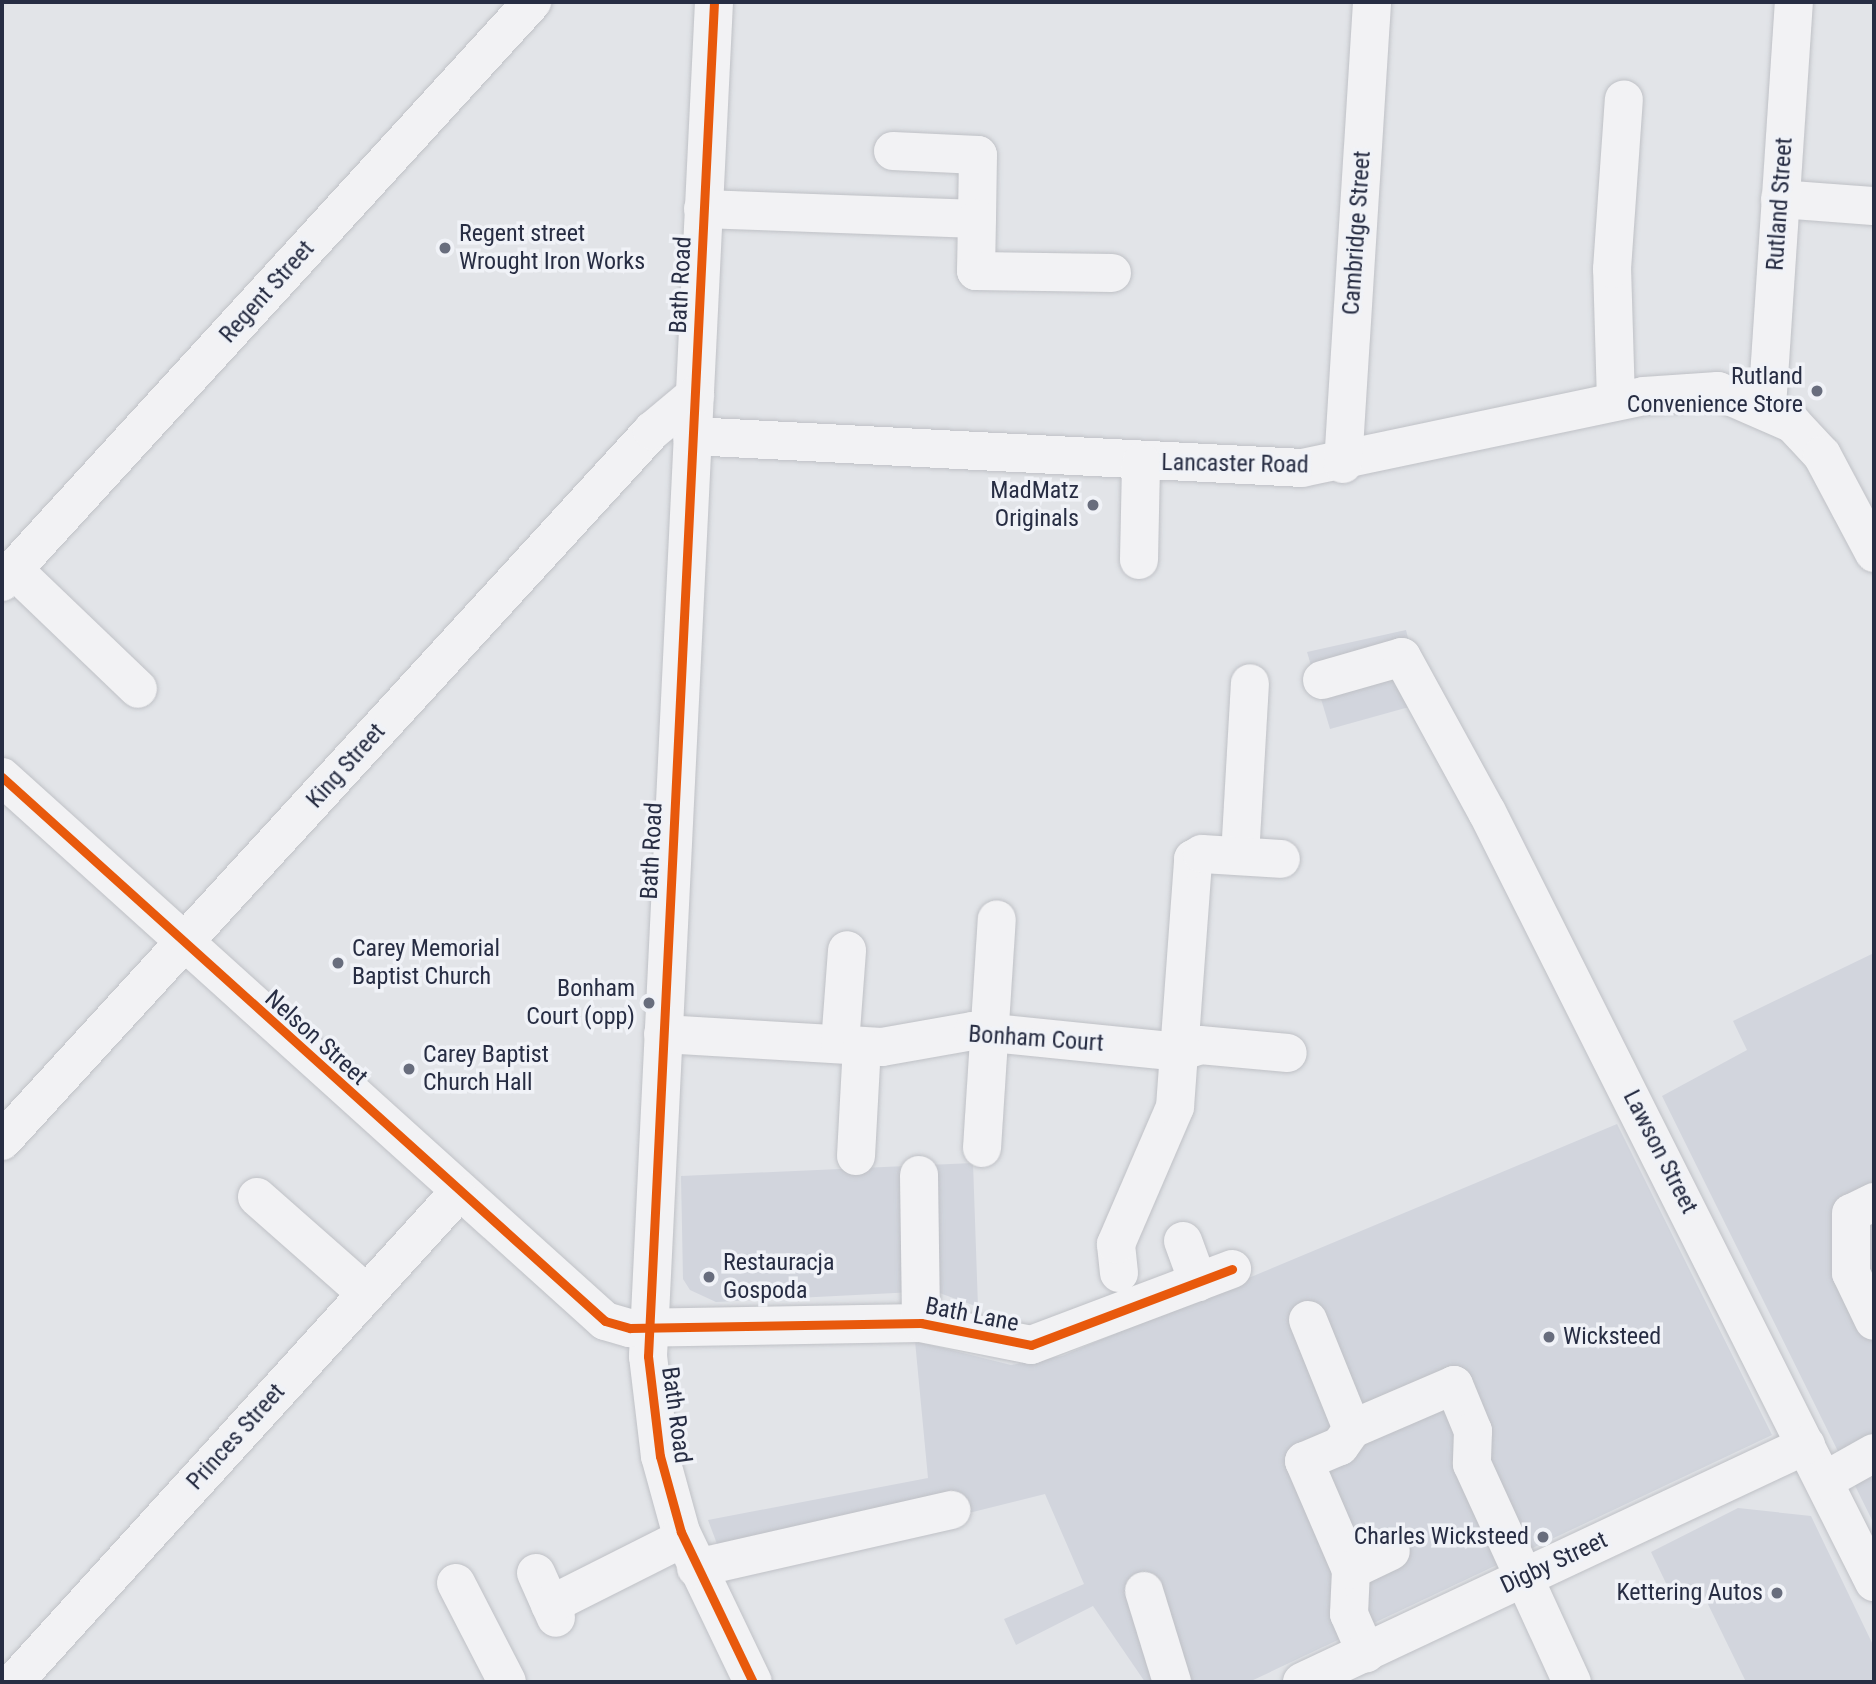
<!DOCTYPE html>
<html>
<head>
<meta charset="utf-8">
<style>
	body { margin:0 }
	#map { position:relative; width:1876px; height:1684px; overflow:hidden; background:#e2e4e8; font-family:"Roboto Condensed",sans-serif }
	div>[style] { position:absolute }
	.built>* { inset:0; background:#d2d5dd }
	.roads { filter:drop-shadow(0 0 2px #bfc1c6) drop-shadow(0 0 2px #bfc1c6) }
	.minor>* { height:38px; margin:-19px; padding:0 19px; transform-origin:19px; border-radius:19px; background:#f2f2f4 }
	.cycleway>* { height:9px; margin:-4.5px; padding:0 4.5px; transform-origin:4.5px; border-radius:4.5px; background:#e8590c }
	.dots>* { width:19px; height:19px; translate:-50% -50%; box-sizing:border-box; border:4px solid #f0f2f7; border-radius:50% }
	span { translate:-50% -50%; white-space:nowrap; text-align:center; line-height:1.15; -webkit-text-stroke:7px #f0f2f7; paint-order:stroke }
	.street-label { font-size:24px; color:#272d43 }
	.poi-label { font-size:24px; color:#272d43 }
	.left { translate:0 -50%; text-align:left }
	.right { translate:-100% -50%; text-align:right }
	.frame { position:absolute; inset:0; border:4px solid #272d43; pointer-events:none }
</style>
</head>
<body>
<div id="map">
	<div class="built">
		<i style="clip-path:polygon(1406px 630px,1413px 658px,1409px 707px,1330px 729px,1307px 652px)"></i>
		<i style="clip-path:polygon(1874px 953px,1874px 1524px,1662px 1096px,1747px 1050px,1733px 1021px)"></i>
		<i style="clip-path:polygon(1617px 1124px,1772px 1435px,1249px 1682px,1145px 1682px,1093px 1606px,1016px 1645px,1004px 1619px,1084px 1584px,1045px 1494px,728px 1573px,708px 1520px,928px 1478px,915px 1341px,1011px 1365px,1062px 1356px)"></i>
		<i style="clip-path:polygon(973px 1163px,978px 1307px,934px 1291px,716px 1302px,690px 1290px,683px 1279px,681px 1176px)"></i>
		<i style="clip-path:polygon(1738px 1508px,1811px 1516px,1874px 1647px,1874px 1682px,1746px 1682px,1702px 1592px,1676px 1604px,1651px 1552px)"></i>
	</div>
	<div class="roads">
		<div class="minor">
			<i style="left:714px;top:2px;width:1356px;rotate:92.79deg"></i>
			<i style="left:648px;top:1356px;width:101px;rotate:83.2deg"></i>
			<i style="left:660px;top:1456px;width:79px;rotate:74.6deg"></i>
			<i style="left:681px;top:1532px;width:166px;rotate:64.4deg"></i>
			<i style="left:893px;top:151px;width:85px;rotate:2.7deg"></i>
			<i style="left:978px;top:155px;width:64px;rotate:90.9deg"></i>
			<i style="left:1780px;top:199px;width:94px;rotate:4.3deg"></i>
			<i style="left:703px;top:209px;width:274px;rotate:2.1deg"></i>
			<i style="left:977px;top:219px;width:52px;rotate:91.1deg"></i>
			<i style="left:976px;top:271px;width:136px;rotate:0.8deg"></i>
			<i style="left:1616px;top:401px;width:132px;rotate:-91.7deg"></i>
			<i style="left:1612px;top:269px;width:170px;rotate:-86deg"></i>
			<i style="left:1767px;top:407px;width:406px;rotate:-86.2deg"></i>
			<i style="left:692px;top:436px;width:611px;rotate:3deg"></i>
			<i style="left:1302px;top:468px;width:349px;rotate:-11.9deg"></i>
			<i style="left:1644px;top:396px;width:74px;rotate:-3.9deg"></i>
			<i style="left:1718px;top:391px;width:82px;rotate:23.7deg"></i>
			<i style="left:1793px;top:424px;width:42px;rotate:46.9deg"></i>
			<i style="left:1822px;top:455px;width:111px;rotate:62deg"></i>
			<i style="left:1343px;top:464px;width:463px;rotate:-86.4deg"></i>
			<i style="left:1139px;top:560px;width:98px;rotate:-88.8deg"></i>
			<i style="left:13px;top:569px;width:173px;rotate:43.8deg"></i>
			<i style="left:2px;top:582px;width:786px;rotate:-47.58deg"></i>
			<i style="left:1322px;top:680px;width:83px;rotate:-16deg"></i>
			<i style="left:1402px;top:657px;width:177px;rotate:61.3deg"></i>
			<i style="left:1487px;top:812px;width:862px;rotate:63.32deg"></i>
			<i style="left:2px;top:777px;width:812px;rotate:42.06deg"></i>
			<i style="left:605px;top:1321px;width:26px;rotate:16deg"></i>
			<i style="left:630px;top:1328px;width:291px;rotate:-1deg"></i>
			<i style="left:921px;top:1323px;width:112px;rotate:11.3deg"></i>
			<i style="left:1031px;top:1345px;width:215px;rotate:-20.7deg"></i>
			<i style="left:1240px;top:856px;width:173px;rotate:-86.7deg"></i>
			<i style="left:663px;top:1034px;width:219px;rotate:3.4deg"></i>
			<i style="left:882px;top:1047px;width:92px;rotate:-10deg"></i>
			<i style="left:973px;top:1031px;width:209px;rotate:5.8deg"></i>
			<i style="left:1181px;top:1052px;width:20px;rotate:-20deg"></i>
			<i style="left:1200px;top:1045px;width:88px;rotate:5.2deg"></i>
			<i style="left:840px;top:1044px;width:94px;rotate:-85.7deg"></i>
			<i style="left:2px;top:1141px;width:963px;rotate:-47.53deg"></i>
			<i style="left:652px;top:431px;width:56px;rotate:-39.9deg"></i>
			<i style="left:982px;top:1148px;width:229px;rotate:-86.3deg"></i>
			<i style="left:856px;top:1156px;width:110px;rotate:-86.9deg"></i>
			<i style="left:919px;top:1175px;width:148px;rotate:89.2deg"></i>
			<i style="left:257px;top:1197px;width:145px;rotate:41.4deg"></i>
			<i style="left:1874px;top:1202px;width:25px;rotate:154deg"></i>
			<i style="left:1851px;top:1213px;width:60px;rotate:90deg"></i>
			<i style="left:1851px;top:1273px;width:53px;rotate:64.4deg"></i>
			<i style="left:1183px;top:1241px;width:44px;rotate:69.9deg"></i>
			<i style="left:1119px;top:1273px;width:29px;rotate:-96deg"></i>
			<i style="left:1116px;top:1244px;width:149px;rotate:-66.7deg"></i>
			<i style="left:1175px;top:1107px;width:249px;rotate:-85.8deg"></i>
			<i style="left:1193px;top:859px;width:10px;rotate:-29deg"></i>
			<i style="left:1202px;top:854px;width:79px;rotate:3.6deg"></i>
			<i style="left:1308px;top:1320px;width:118px;rotate:68deg"></i>
			<i style="left:1352px;top:1429px;width:111px;rotate:-23.3deg"></i>
			<i style="left:1454px;top:1385px;width:50px;rotate:67.6deg"></i>
			<i style="left:1473px;top:1431px;width:33px;rotate:92deg"></i>
			<i style="left:1472px;top:1464px;width:240px;rotate:65.4deg"></i>
			<i style="left:1352px;top:1429px;width:21px;rotate:125deg"></i>
			<i style="left:1340px;top:1446px;width:39px;rotate:157deg"></i>
			<i style="left:1304px;top:1461px;width:119px;rotate:66.7deg"></i>
			<i style="left:1351px;top:1570px;width:44px;rotate:92.6deg"></i>
			<i style="left:1349px;top:1614px;width:43px;rotate:66.4deg"></i>
			<i style="left:1824px;top:1481px;width:57px;rotate:-29.2deg"></i>
			<i style="left:696px;top:1568px;width:262px;rotate:-12.8deg"></i>
			<i style="left:1351px;top:1570px;width:44px;rotate:-25.4deg"></i>
			<i style="left:536px;top:1573px;width:49px;rotate:66deg"></i>
			<i style="left:456px;top:1583px;width:111px;rotate:62.7deg"></i>
			<i style="left:1144px;top:1591px;width:95px;rotate:72.9deg"></i>
			<i style="left:550px;top:1605px;width:149px;rotate:-26.7deg"></i>
			<i style="left:14px;top:1682px;width:660px;rotate:-47.76deg"></i>
			<i style="left:1302px;top:1682px;width:557px;rotate:-25.18deg"></i>
		</div>
	</div>
	<div class="cycleway">
		<i style="left:714px;top:2px;width:1356px;rotate:92.79deg"></i>
		<i style="left:648px;top:1356px;width:101px;rotate:83.2deg"></i>
		<i style="left:660px;top:1456px;width:79px;rotate:74.6deg"></i>
		<i style="left:681px;top:1532px;width:166px;rotate:64.4deg"></i>
		<i style="left:2px;top:777px;width:812px;rotate:42.06deg"></i>
		<i style="left:605px;top:1321px;width:26px;rotate:16deg"></i>
		<i style="left:630px;top:1328px;width:291px;rotate:-1deg"></i>
		<i style="left:921px;top:1323px;width:112px;rotate:11.3deg"></i>
		<i style="left:1031px;top:1345px;width:215px;rotate:-20.7deg"></i>
	</div>
	<div class="dots">
		<i style="left:445px;top:248px;background:#686d7d"></i>
		<i style="left:1817px;top:391px;background:#686d7d"></i>
		<i style="left:1093px;top:505px;background:#686d7d"></i>
		<i style="left:338px;top:963px;background:#686d7d"></i>
		<i style="left:649px;top:1003px;background:#686d7d"></i>
		<i style="left:409px;top:1069px;background:#686d7d"></i>
		<i style="left:709px;top:1277px;background:#686d7d"></i>
		<i style="left:1549px;top:1337px;background:#686d7d"></i>
		<i style="left:1543px;top:1537px;background:#686d7d"></i>
		<i style="left:1777px;top:1593px;background:#686d7d"></i>
	</div>
	<div class="street-label">
		<span style="left:1780px;top:204px;rotate:-86deg">Rutland Street</span>
		<span style="left:1357px;top:233px;rotate:-86deg">Cambridge Street</span>
		<span style="left:681px;top:285px;rotate:-87deg">Bath Road</span>
		<span style="left:267px;top:292px;rotate:-48deg">Regent Street</span>
		<span style="left:1235px;top:464px;rotate:1deg">Lancaster Road</span>
		<span style="left:346px;top:766px;rotate:-48deg">King Street</span>
		<span style="left:652px;top:851px;rotate:-87deg">Bath Road</span>
		<span style="left:316px;top:1038px;rotate:42deg">Nelson Street</span>
		<span style="left:1036px;top:1039px;rotate:4deg">Bonham Court</span>
		<span style="left:1660px;top:1152px;rotate:63deg">Lawson Street</span>
		<span style="left:972px;top:1315px;rotate:11deg">Bath Lane</span>
		<span style="left:676px;top:1415px;rotate:82deg">Bath Road</span>
		<span style="left:236px;top:1437px;rotate:-48deg">Princes Street</span>
		<span style="left:1554px;top:1563px;rotate:-25deg">Digby Street</span>
	</div>
	<div class="poi-label">
		<span class="left" style="left:459px;top:248px">Regent street<br>Wrought Iron Works</span>
		<span class="right" style="left:1803px;top:391px">Rutland<br>Convenience Store</span>
		<span class="right" style="left:1079px;top:505px">MadMatz<br>Originals</span>
		<span class="left" style="left:352px;top:963px">Carey Memorial<br>Baptist Church</span>
		<span class="right" style="left:635px;top:1003px">Bonham<br>Court (opp)</span>
		<span class="left" style="left:423px;top:1069px">Carey Baptist<br>Church Hall</span>
		<span class="left" style="left:723px;top:1277px">Restauracja<br>Gospoda</span>
		<span class="left" style="left:1563px;top:1337px">Wicksteed</span>
		<span class="right" style="left:1529px;top:1537px">Charles Wicksteed</span>
		<span class="right" style="left:1763px;top:1593px">Kettering Autos</span>
	</div>
	<div class="frame"></div>
</div>
</body>
</html>
